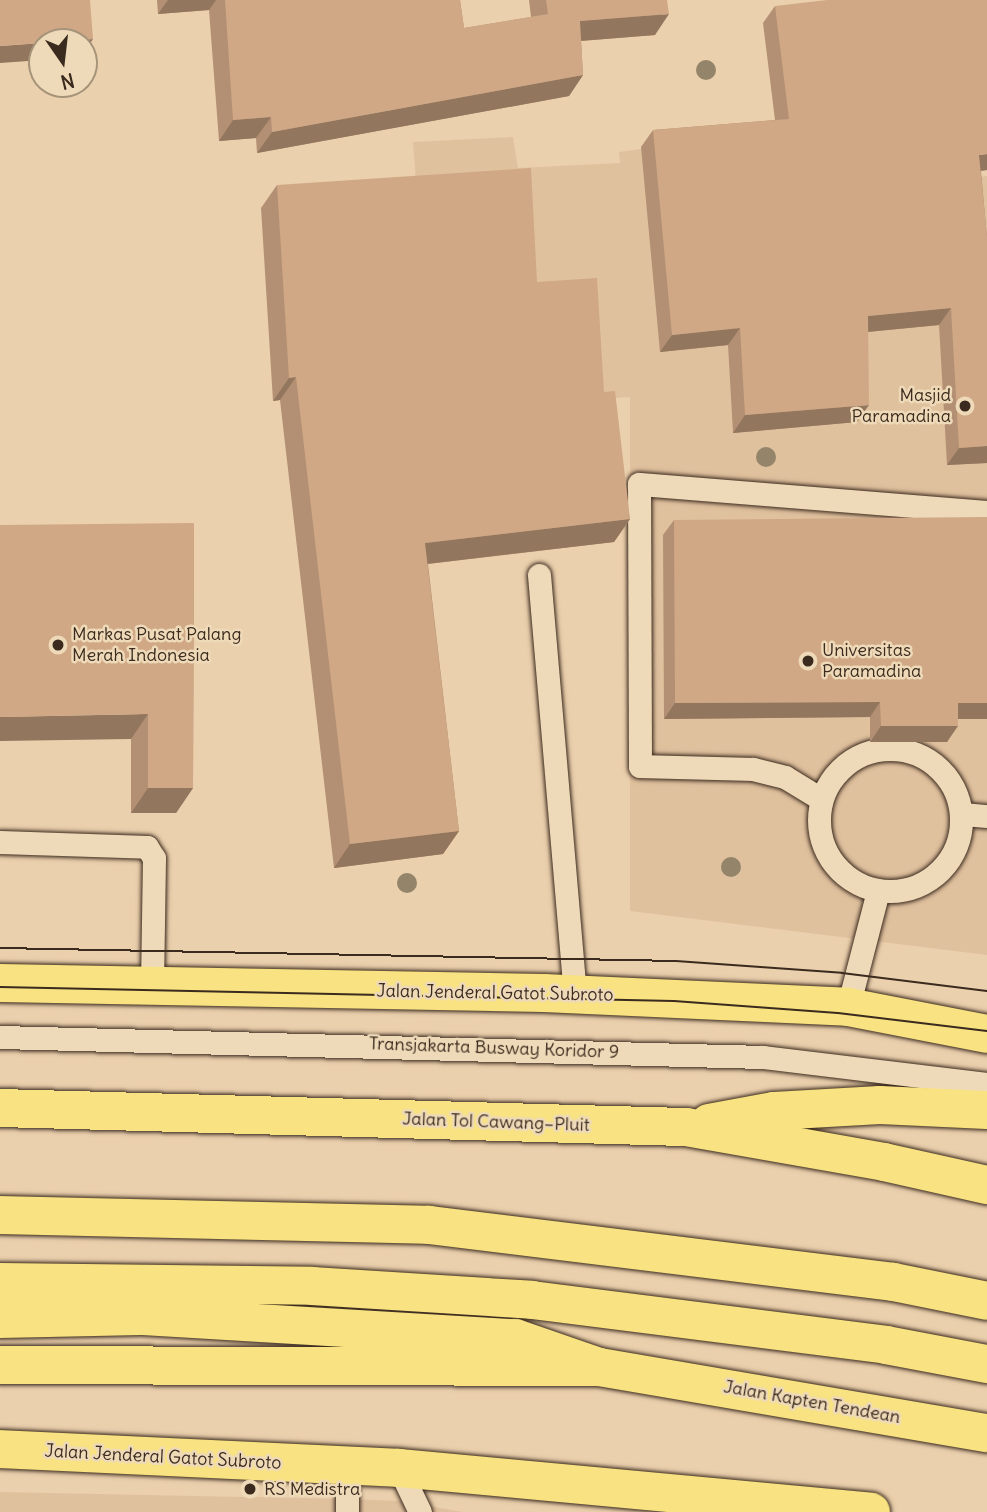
<!DOCTYPE html>
<html>
<head>
<meta charset="utf-8">
<style>
	body { margin:0 }
	#map { position:relative; width:987px; height:1512px; overflow:hidden; background:#ebd0ad; font-family:Delius,sans-serif }
	div>[style] { position:absolute }
	.built>* { inset:0; background:#e0c19e }
	.roads { filter:drop-shadow(0 0 2px #3b2a1e) drop-shadow(0 0 2px #3b2a1e) }
	.service>* { height:23px; margin:-11.5px; padding:0 11.5px; transform-origin:11.5px; border-radius:11.5px; background:#eedab8 }
	.service>.ring { margin:-11.5px; padding:0; box-sizing:content-box; background:none; border:23px solid #eedab8; border-radius:50% }
	.primary>* { height:38px; margin:-19px; padding:0 19px; transform-origin:19px; border-radius:19px; background:#f8e281 }
	.trunk>* { height:38px; margin:-19px; padding:0 19px; transform-origin:19px; border-radius:19px; background:#f8e281 }
	.motorway>* { height:38px; margin:-19px; padding:0 19px; transform-origin:19px; border-radius:19px; background:#f8e281 }
	.tram>* { height:2px; margin:-1px; padding:0 1px; transform-origin:1px; border-radius:1px; background:#3b2a1e }
	.trees>* { width:20px; height:20px; margin:-10px; border-radius:50%; background:#94846a }
	.wall>* { inset:0; background:#b39073 }
	.shaded-wall>* { inset:0; background:#92765e }
	.building>* { inset:0; background:#d0a886 }
	.dots>* { width:19px; height:19px; translate:-50% -50%; box-sizing:border-box; border:4px solid #eedab8; border-radius:50% }
	span { translate:-50% -50%; white-space:nowrap; text-align:center; line-height:1.15; -webkit-text-stroke:5px #eedab8; paint-order:stroke }
	.poi-label { font-size:18px; color:#3b2a1e }
	.right { translate:-100% -50%; text-align:right }
	.left { translate:0 -50%; text-align:left }
	.street-label { font-size:18px; color:#3b2a1e }
	.north { position:absolute; left:28px; top:28px; width:70px; height:70px; box-sizing:border-box; background:#eedab8; border:2px solid #a6947a; border-radius:50%; rotate:166deg; font-size:19px; font-weight:700; line-height:28px; text-align:center; color:#3b2a1e }
	.north::after { content:''; display:block; margin:auto; width:24px; height:32px; background:#3b2a1e; clip-path:polygon(50% 0,100% 100%,50% 72%,0 100%) }
</style>
</head>
<body>
<div id="map">
	<div class="built">
		<i style="clip-path:polygon(513px 137px,518px 168px,620px 163px,619px 152px,694px 142px,929px 181px,987px 176px,987px 955px,630px 911px,630px 397px,433px 411px,413px 142px)"></i>
		<i style="clip-path:polygon(0 1492px,348px 1499px,402px 1501px,462px 1512px,0 1512px)"></i>
	</div>
	<div class="roads">
		<div class="service">
			<i style="left:539px;top:575px;width:421px;rotate:85.1deg"></i>
			<i class="ring" style="left:819px;top:749px;width:119px;height:119px"></i>
			<i style="left:821px;top:799px;width:42px;rotate:-148.6deg"></i>
			<i style="left:785px;top:777px;width:34px;rotate:-166deg"></i>
			<i style="left:752px;top:769px;width:112px;rotate:-178.5deg"></i>
			<i style="left:640px;top:766px;width:282px;rotate:-90.2deg"></i>
			<i style="left:639px;top:484px;width:349px;rotate:4.6deg"></i>
			<i style="left:963px;top:814px;width:24px;rotate:5deg"></i>
			<i style="left:0;top:842px;width:147px;rotate:1.9deg"></i>
			<i style="left:147px;top:847px;width:13px;rotate:58deg"></i>
			<i style="left:154px;top:858px;width:128px;rotate:90.9deg"></i>
			<i style="left:848px;top:1007px;width:120px;rotate:-75.5deg"></i>
			<i style="left:0;top:1037px;width:763px;rotate:1.5deg"></i>
			<i style="left:763px;top:1057px;width:226px;rotate:6.9deg"></i>
			<i style="left:347px;top:1466px;width:46px;rotate:90deg"></i>
			<i style="left:399px;top:1468px;width:49px;rotate:64.5deg"></i>
		</div>
		<div class="primary">
			<i style="left:0;top:1365px;width:599px;rotate:0.19deg"></i>
			<i style="left:599px;top:1367px;width:394px;rotate:9.7deg"></i>
		</div>
		<div class="trunk">
			<i style="left:0;top:983px;width:544px;rotate:1.05deg"></i>
			<i style="left:544px;top:993px;width:304px;rotate:2.6deg"></i>
			<i style="left:848px;top:1007px;width:142px;rotate:11deg"></i>
			<i style="left:0;top:1449px;width:399px;rotate:2.7deg"></i>
			<i style="left:399px;top:1468px;width:474px;rotate:5.3deg"></i>
		</div>
		<div class="motorway">
			<i style="left:0;top:1108px;width:686px;rotate:1.59deg"></i>
			<i style="left:686px;top:1127px;width:201px;rotate:10deg"></i>
			<i style="left:884px;top:1162px;width:106px;rotate:12.6deg"></i>
			<i style="left:709px;top:1123px;width:66px;rotate:-10.5deg"></i>
			<i style="left:774px;top:1111px;width:106px;rotate:-3.2deg"></i>
			<i style="left:880px;top:1105px;width:107px;rotate:2.7deg"></i>
			<i style="left:0;top:1215px;width:429px;rotate:1.3deg"></i>
			<i style="left:429px;top:1225px;width:467px;rotate:7deg"></i>
			<i style="left:893px;top:1282px;width:96px;rotate:11.4deg"></i>
			<i style="left:0;top:1282px;width:312px;rotate:0.7deg"></i>
			<i style="left:312px;top:1286px;width:220px;rotate:3.6deg"></i>
			<i style="left:532px;top:1300px;width:357px;rotate:7.2deg"></i>
			<i style="left:886px;top:1345px;width:103px;rotate:10.7deg"></i>
			<i style="left:0;top:1319px;width:141px;rotate:-1.2deg"></i>
			<i style="left:141px;top:1316px;width:375px;rotate:3.4deg"></i>
			<i style="left:515px;top:1338px;width:89px;rotate:19deg"></i>
		</div>
	</div>
	<div class="tram">
		<i style="left:0;top:948px;width:676px;rotate:1.1deg"></i>
		<i style="left:676px;top:961px;width:166px;rotate:4.1deg"></i>
		<i style="left:842px;top:973px;width:146px;rotate:7.1deg"></i>
		<i style="left:0;top:987px;width:674px;rotate:1.19deg"></i>
		<i style="left:674px;top:1001px;width:164px;rotate:4.2deg"></i>
		<i style="left:838px;top:1013px;width:150px;rotate:6.9deg"></i>
	</div>
	<div class="trees">
		<i style="left:706px;top:70px"></i>
		<i style="left:766px;top:457px"></i>
		<i style="left:731px;top:867px"></i>
		<i style="left:407px;top:883px"></i>
	</div>
	<div class="wall">
		<i style="clip-path:polygon(157px 0,460px 0,464px 28px,531px 17px,529px 0,667px 0,655px 35px,581px 41px,583px 75px,569px 96px,257px 153px,256px 138px,219px 141px,209px 10px,158px 14px)"></i>
		<i style="clip-path:polygon(775px 6px,987px 170px,981px 171px,987px 237px,987px 463px,947px 465px,939px 325px,868px 332px,857px 422px,733px 433px,728px 345px,660px 352px,641px 147px,653px 130px,775px 120px,763px 23px)"></i>
		<i style="clip-path:polygon(277px 185px,537px 282px,604px 392px,630px 519px,614px 542px,428px 564px,459px 831px,443px 854px,334px 868px,280px 400px,273px 401px,261px 208px)"></i>
		<i style="clip-path:polygon(674px 520px,987px 719px,958px 719px,947px 742px,870px 742px,870px 717px,664px 719px,663px 535px)"></i>
		<i style="clip-path:polygon(194px 523px,193px 788px,176px 813px,131px 813px,131px 739px)"></i>
	</div>
	<div class="shaded-wall">
		<i style="clip-path:polygon(168px 0,216px 0,209px 10px,158px 14px)"></i>
		<i style="clip-path:polygon(669px 14px,655px 35px,566px 42px,580px 21px)"></i>
		<i style="clip-path:polygon(93px 39px,84px 53px,84px 42px,57px 42px)"></i>
		<i style="clip-path:polygon(42px 43px,42px 60px,0 63px,0 46px)"></i>
		<i style="clip-path:polygon(583px 75px,569px 96px,257px 153px,272px 132px)"></i>
		<i style="clip-path:polygon(271px 117px,256px 138px,219px 141px,233px 120px)"></i>
		<i style="clip-path:polygon(987px 154px,987px 170px,967px 172px,979px 155px)"></i>
		<i style="clip-path:polygon(951px 308px,939px 325px,856px 333px,868px 316px)"></i>
		<i style="clip-path:polygon(740px 328px,728px 345px,660px 352px,672px 335px)"></i>
		<i style="clip-path:polygon(296px 377px,280px 400px,273px 401px,289px 378px)"></i>
		<i style="clip-path:polygon(869px 405px,857px 422px,733px 433px,745px 415px)"></i>
		<i style="clip-path:polygon(987px 446px,987px 463px,947px 465px,959px 448px)"></i>
		<i style="clip-path:polygon(630px 519px,614px 542px,409px 566px,425px 543px)"></i>
		<i style="clip-path:polygon(880px 702px,870px 717px,664px 719px,675px 703px)"></i>
		<i style="clip-path:polygon(958px 703px,987px 703px,987px 719px,948px 719px)"></i>
		<i style="clip-path:polygon(148px 714px,131px 739px,0 741px,0 717px)"></i>
		<i style="clip-path:polygon(881px 726px,958px 726px,947px 742px,870px 742px)"></i>
		<i style="clip-path:polygon(148px 788px,193px 788px,176px 813px,131px 813px)"></i>
		<i style="clip-path:polygon(459px 831px,443px 854px,334px 868px,350px 844px)"></i>
	</div>
	<div class="building">
		<i style="clip-path:polygon(0 0,90px 0,93px 39px,42px 42px,42px 43px,0 46px)"></i>
		<i style="clip-path:polygon(225px 0,460px 0,464px 28px,548px 14px,546px 0,667px 0,669px 14px,580px 21px,583px 75px,272px 132px,271px 117px,233px 120px)"></i>
		<i style="clip-path:polygon(827px 0,987px 0,987px 154px,979px 155px,987px 237px,987px 446px,959px 448px,951px 308px,868px 316px,869px 405px,745px 415px,740px 328px,672px 335px,653px 130px,789px 119px,775px 6px)"></i>
		<i style="clip-path:polygon(531px 168px,537px 282px,597px 278px,604px 392px,615px 391px,630px 519px,425px 543px,459px 831px,350px 844px,296px 377px,289px 378px,277px 185px)"></i>
		<i style="clip-path:polygon(987px 517px,987px 703px,958px 703px,958px 726px,881px 726px,880px 702px,675px 703px,674px 520px)"></i>
		<i style="clip-path:polygon(194px 523px,193px 788px,148px 788px,148px 714px,0 717px,0 525px)"></i>
	</div>
	<div class="dots">
		<i style="left:965px;top:406px;background:#3b2a1e"></i>
		<i style="left:58px;top:645px;background:#3b2a1e"></i>
		<i style="left:808px;top:661px;background:#3b2a1e"></i>
		<i style="left:250px;top:1489px;background:#3b2a1e"></i>
	</div>
	<div class="poi-label">
		<span class="right" style="left:951px;top:406px">Masjid<br>Paramadina</span>
		<span class="left" style="left:72px;top:645px">Markas Pusat Palang<br>Merah Indonesia</span>
		<span class="left" style="left:822px;top:661px">Universitas<br>Paramadina</span>
		<span class="left" style="left:264px;top:1489px">RS Medistra</span>
	</div>
	<div class="street-label">
		<span style="left:495px;top:993px;rotate:1deg">Jalan Jenderal Gatot Subroto</span>
		<span style="left:494px;top:1048px;rotate:2deg">Transjakarta Busway Koridor 9</span>
		<span style="left:496px;top:1122px;rotate:2deg">Jalan Tol Cawang–Pluit</span>
		<span style="left:812px;top:1402px;rotate:10deg">Jalan Kapten Tendean</span>
		<span style="left:163px;top:1457px;rotate:3deg">Jalan Jenderal Gatot Subroto</span>
	</div>
	<div class="north">N</div>
</div>
</body>
</html>
